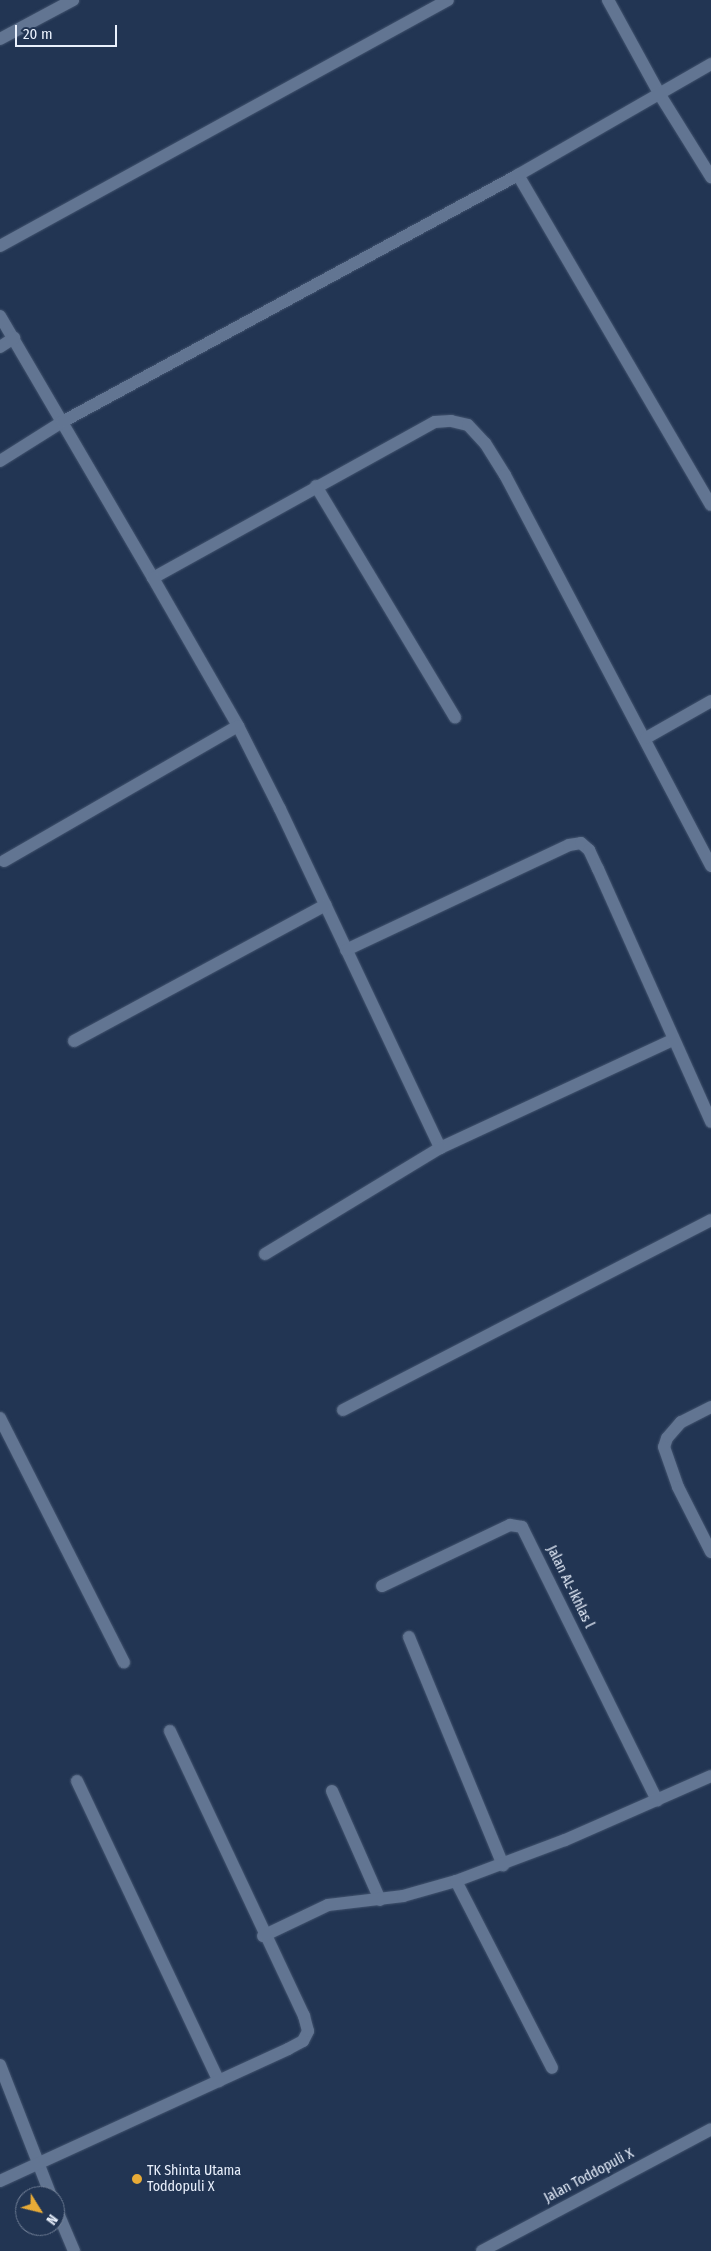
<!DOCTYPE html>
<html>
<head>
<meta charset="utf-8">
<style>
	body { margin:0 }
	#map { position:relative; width:711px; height:2251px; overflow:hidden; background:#223553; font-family:"Fira Sans Condensed",sans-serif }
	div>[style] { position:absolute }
	.roads { filter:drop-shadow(0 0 1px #42536e) drop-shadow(0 0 1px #42536e) }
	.street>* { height:12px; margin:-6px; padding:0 6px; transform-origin:6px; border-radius:6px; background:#627592 }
	.dots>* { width:14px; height:14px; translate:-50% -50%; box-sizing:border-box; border:2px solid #223553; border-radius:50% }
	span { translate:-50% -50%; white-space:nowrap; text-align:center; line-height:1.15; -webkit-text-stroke:5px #223553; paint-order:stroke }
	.street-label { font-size:14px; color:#e9f0fc }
	.poi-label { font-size:14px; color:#e9f0fc }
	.left { translate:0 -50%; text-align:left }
	.north { position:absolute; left:15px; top:2186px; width:50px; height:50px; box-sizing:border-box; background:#223553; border:1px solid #728097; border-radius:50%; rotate:126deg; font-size:14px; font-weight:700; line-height:20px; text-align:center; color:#e9f0fc }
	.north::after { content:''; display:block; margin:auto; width:18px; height:22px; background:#e8ab37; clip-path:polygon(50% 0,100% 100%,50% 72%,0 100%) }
	.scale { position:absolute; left:15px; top:25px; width:102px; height:22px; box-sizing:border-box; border:2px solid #e9f0fc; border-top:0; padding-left:6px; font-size:15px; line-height:18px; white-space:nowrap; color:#e9f0fc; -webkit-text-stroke:4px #223553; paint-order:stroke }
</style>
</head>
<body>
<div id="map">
	<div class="roads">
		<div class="street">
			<i style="left:608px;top:0;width:108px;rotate:61.3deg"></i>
			<i style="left:660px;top:95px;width:97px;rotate:58.1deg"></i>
			<i style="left:0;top:39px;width:83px;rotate:-28.1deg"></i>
			<i style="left:518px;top:175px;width:382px;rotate:59.7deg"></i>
			<i style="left:0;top:246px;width:511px;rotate:-28.77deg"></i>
			<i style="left:0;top:316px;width:303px;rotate:59.7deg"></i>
			<i style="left:153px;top:578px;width:322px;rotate:-29deg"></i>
			<i style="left:435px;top:422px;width:16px;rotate:-4deg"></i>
			<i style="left:451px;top:421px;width:17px;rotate:13deg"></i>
			<i style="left:468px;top:425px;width:25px;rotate:47deg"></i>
			<i style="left:485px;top:443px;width:38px;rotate:58deg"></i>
			<i style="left:505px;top:475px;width:442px;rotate:62.2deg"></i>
			<i style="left:0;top:347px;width:17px;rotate:-33deg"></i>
			<i style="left:0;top:461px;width:73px;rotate:-32.2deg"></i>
			<i style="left:62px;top:422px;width:519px;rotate:-28.44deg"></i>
			<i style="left:518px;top:175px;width:223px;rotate:-29.9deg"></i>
			<i style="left:316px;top:486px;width:270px;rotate:59deg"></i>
			<i style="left:153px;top:578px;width:171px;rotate:60.1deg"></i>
			<i style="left:238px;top:726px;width:93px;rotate:63.2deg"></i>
			<i style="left:280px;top:809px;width:375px;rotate:64.7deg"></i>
			<i style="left:440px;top:1148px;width:257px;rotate:-24.9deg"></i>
			<i style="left:646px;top:738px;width:75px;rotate:-29.6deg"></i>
			<i style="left:4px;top:861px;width:270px;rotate:-30deg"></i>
			<i style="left:346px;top:950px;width:246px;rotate:-25.2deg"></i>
			<i style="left:569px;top:845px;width:12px;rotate:-9deg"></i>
			<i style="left:581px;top:843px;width:11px;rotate:41deg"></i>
			<i style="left:589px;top:850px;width:21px;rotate:65deg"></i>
			<i style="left:598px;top:869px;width:277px;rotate:65.9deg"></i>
			<i style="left:74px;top:1041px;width:286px;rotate:-28.4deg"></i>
			<i style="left:265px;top:1254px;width:205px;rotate:-31.2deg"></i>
			<i style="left:711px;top:1407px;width:34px;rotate:153deg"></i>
			<i style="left:681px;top:1422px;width:21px;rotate:131deg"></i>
			<i style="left:667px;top:1438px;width:9px;rotate:108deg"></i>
			<i style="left:664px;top:1447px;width:42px;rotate:70.7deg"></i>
			<i style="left:678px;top:1487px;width:73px;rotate:63.1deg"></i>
			<i style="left:343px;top:1410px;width:414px;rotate:-27.3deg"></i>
			<i style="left:0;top:1418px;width:274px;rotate:63.1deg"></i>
			<i style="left:382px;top:1586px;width:142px;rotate:-25.5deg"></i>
			<i style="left:510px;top:1525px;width:12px;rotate:9deg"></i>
			<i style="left:522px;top:1527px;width:305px;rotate:63.7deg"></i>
			<i style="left:409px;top:1637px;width:247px;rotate:67.6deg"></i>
			<i style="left:77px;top:1781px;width:332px;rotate:64.7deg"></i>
			<i style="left:332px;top:1791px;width:119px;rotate:66.2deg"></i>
			<i style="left:456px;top:1881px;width:116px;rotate:-20.6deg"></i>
			<i style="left:565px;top:1840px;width:159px;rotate:-23.7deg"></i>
			<i style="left:263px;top:1936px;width:72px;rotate:-25.5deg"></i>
			<i style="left:328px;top:1905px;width:76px;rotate:-6.8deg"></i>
			<i style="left:403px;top:1896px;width:55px;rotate:-15.8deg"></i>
			<i style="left:456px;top:1881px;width:210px;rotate:62.8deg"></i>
			<i style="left:0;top:2065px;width:141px;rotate:68.7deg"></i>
			<i style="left:0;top:2181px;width:317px;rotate:-24.6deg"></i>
			<i style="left:288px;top:2049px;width:17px;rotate:-28deg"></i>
			<i style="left:303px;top:2041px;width:11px;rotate:-63deg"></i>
			<i style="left:308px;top:2031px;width:16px;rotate:-105deg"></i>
			<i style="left:304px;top:2016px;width:315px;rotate:-115.2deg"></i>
			<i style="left:55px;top:2206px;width:49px;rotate:67.1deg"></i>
			<i style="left:482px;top:2251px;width:259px;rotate:-28deg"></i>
		</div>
	</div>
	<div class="dots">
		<i style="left:137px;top:2179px;background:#e8ab37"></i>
	</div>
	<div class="street-label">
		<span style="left:570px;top:1587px;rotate:64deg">Jalan AL-Ikhlas l</span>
		<span style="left:589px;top:2176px;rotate:-28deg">Jalan Toddopuli X</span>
	</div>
	<div class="poi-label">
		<span class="left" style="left:147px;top:2179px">TK Shinta Utama<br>Toddopuli X</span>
	</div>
	<div class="north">N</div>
	<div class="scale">20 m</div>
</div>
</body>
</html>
